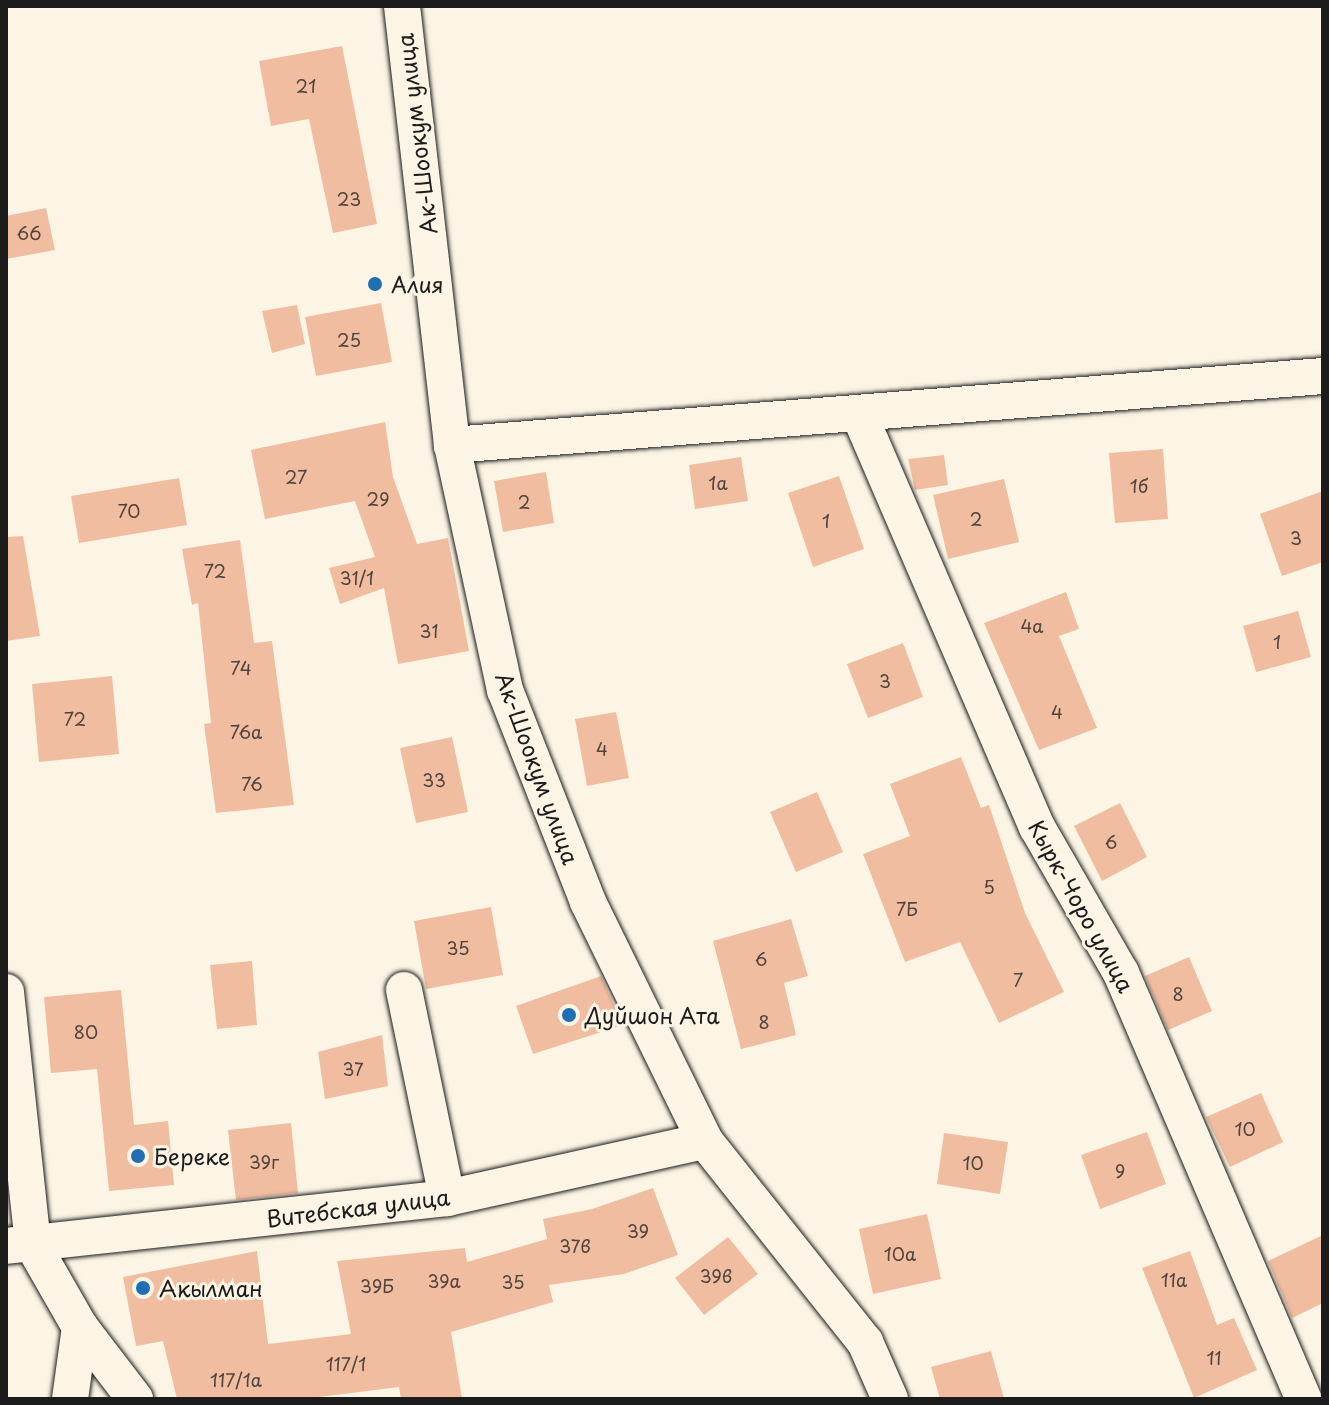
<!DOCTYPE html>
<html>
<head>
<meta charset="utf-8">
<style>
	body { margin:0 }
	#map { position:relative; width:1329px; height:1405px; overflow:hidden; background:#fcf5e5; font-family:"Playpen Sans",sans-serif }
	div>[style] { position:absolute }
	.building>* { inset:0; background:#f0bda1 }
	.roads { filter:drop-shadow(0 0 2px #1c1c1c) drop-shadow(0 0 2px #1c1c1c) }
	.street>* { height:36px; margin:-18px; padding:0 18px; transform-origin:18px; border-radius:18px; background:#fcf5e5 }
	.dots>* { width:22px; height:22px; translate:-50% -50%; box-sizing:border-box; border:4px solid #fcf5e5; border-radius:50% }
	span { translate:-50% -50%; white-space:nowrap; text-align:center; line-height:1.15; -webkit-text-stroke:6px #fcf5e5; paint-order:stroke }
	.number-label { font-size:18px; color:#51443d }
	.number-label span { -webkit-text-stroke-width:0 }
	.street-label { font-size:22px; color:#1c1c1c }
	.poi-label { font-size:22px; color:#1c1c1c }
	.left { translate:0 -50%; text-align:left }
	.frame { position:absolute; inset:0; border:8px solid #1c1c1c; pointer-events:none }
</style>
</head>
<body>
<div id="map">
	<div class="building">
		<i style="clip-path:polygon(342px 46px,377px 224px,333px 233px,309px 119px,271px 126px,259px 61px)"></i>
		<i style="clip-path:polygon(46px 208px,55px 250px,6px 259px,6px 216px)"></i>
		<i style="clip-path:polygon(381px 303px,392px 362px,316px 376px,305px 317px)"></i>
		<i style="clip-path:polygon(297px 305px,305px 344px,272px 353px,262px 311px)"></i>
		<i style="clip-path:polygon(385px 422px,393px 477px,417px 544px,448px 538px,469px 651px,398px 664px,384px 588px,340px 604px,329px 568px,375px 557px,355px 501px,265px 519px,251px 450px)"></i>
		<i style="clip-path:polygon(1163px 449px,1168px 519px,1115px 523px,1109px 453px)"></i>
		<i style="clip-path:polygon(944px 455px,948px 485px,915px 490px,908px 459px)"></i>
		<i style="clip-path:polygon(741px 457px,748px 501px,695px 509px,689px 465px)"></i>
		<i style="clip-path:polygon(546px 472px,554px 523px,503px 532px,494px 481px)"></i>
		<i style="clip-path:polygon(839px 476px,864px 549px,813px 567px,788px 493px)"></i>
		<i style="clip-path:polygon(179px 478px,187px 525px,79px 543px,71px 496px)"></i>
		<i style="clip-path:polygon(1004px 479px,1019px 542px,948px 559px,933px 495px)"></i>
		<i style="clip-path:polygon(1323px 491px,1323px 562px,1282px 576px,1260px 514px)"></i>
		<i style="clip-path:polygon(23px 536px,40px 636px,6px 641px,6px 537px)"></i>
		<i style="clip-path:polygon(240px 540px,254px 643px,272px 641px,294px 805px,216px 813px,204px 724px,211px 723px,198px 603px,192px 605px,182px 549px)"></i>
		<i style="clip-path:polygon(1066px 592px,1079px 629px,1059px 636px,1097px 728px,1039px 750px,984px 623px)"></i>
		<i style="clip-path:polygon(1298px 611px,1311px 657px,1256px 672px,1243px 626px)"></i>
		<i style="clip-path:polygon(903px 643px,923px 697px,868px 718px,847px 664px)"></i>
		<i style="clip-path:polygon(112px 676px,119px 754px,39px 762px,32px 684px)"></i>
		<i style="clip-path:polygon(616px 712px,629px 778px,587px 786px,575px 719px)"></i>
		<i style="clip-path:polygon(452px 737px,468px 812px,416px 823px,400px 748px)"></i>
		<i style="clip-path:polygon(961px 757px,981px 808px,989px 805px,1025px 913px,1064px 992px,999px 1023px,960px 942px,905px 962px,863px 854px,910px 836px,890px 784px)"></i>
		<i style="clip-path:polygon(817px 792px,843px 852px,796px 872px,770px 812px)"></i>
		<i style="clip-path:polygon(1120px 803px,1147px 857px,1102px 881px,1074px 826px)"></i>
		<i style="clip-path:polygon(491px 907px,503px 975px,426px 989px,414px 921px)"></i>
		<i style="clip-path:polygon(791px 919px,808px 976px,784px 983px,796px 1035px,741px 1049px,713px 941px)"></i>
		<i style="clip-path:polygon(1189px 957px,1212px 1011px,1168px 1030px,1145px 976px)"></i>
		<i style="clip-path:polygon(252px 961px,257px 1025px,217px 1029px,210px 965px)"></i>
		<i style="clip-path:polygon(601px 976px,623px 1025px,533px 1054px,516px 1006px)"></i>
		<i style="clip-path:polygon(121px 990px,134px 1125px,168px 1121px,174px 1185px,109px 1191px,97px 1069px,51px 1073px,44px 997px)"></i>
		<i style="clip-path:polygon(382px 1035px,388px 1086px,325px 1099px,318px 1052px)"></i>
		<i style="clip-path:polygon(1261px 1093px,1283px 1142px,1230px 1167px,1206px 1117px)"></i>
		<i style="clip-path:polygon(291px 1123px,298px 1193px,236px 1200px,228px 1130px)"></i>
		<i style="clip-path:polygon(1147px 1132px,1166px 1184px,1100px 1209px,1081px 1155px)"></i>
		<i style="clip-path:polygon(944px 1133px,1008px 1142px,1000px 1194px,937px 1184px)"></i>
		<i style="clip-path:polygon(653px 1188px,678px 1255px,624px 1274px,549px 1285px,553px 1302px,451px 1332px,462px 1399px,401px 1399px,399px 1387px,303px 1399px,177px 1399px,163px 1341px,136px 1346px,123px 1277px,257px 1251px,268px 1344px,351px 1334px,337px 1261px,465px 1248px,467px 1262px,547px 1239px,543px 1219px,592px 1209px)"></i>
		<i style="clip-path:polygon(927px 1214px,941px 1279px,873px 1294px,859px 1229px)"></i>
		<i style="clip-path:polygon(1323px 1235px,1323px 1303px,1292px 1318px,1268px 1261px)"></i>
		<i style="clip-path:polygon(728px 1237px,758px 1274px,704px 1315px,675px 1278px)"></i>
		<i style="clip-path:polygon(1190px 1251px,1217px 1325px,1234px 1318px,1257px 1370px,1194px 1398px,1142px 1268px)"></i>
		<i style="clip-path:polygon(991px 1351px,1004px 1399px,940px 1399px,931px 1367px)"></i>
	</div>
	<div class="roads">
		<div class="street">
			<i style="left:402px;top:6px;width:442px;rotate:83.5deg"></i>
			<i style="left:452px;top:445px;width:251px;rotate:77.8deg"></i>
			<i style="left:505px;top:690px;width:228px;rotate:68.6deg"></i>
			<i style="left:588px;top:902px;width:266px;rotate:63.9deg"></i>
			<i style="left:705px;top:1141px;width:257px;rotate:51.5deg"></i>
			<i style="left:865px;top:1342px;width:62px;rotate:66.3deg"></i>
			<i style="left:859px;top:414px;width:450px;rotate:66.7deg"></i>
			<i style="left:1037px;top:827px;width:168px;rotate:60.1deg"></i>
			<i style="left:1121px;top:973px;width:464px;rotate:66.8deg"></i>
			<i style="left:452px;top:445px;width:874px;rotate:-4.53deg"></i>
			<i style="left:404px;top:990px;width:212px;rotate:78.3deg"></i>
			<i style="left:6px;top:992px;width:254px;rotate:83.9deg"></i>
			<i style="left:33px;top:1245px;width:95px;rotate:60.2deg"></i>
			<i style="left:80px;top:1327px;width:91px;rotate:52.6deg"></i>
			<i style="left:6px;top:1246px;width:444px;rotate:-6.2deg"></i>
			<i style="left:447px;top:1198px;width:264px;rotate:-12.5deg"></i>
			<i style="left:70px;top:1399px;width:73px;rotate:-82.1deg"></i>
		</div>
	</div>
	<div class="dots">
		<i style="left:375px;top:284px;background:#1f6fb2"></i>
		<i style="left:569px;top:1015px;background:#1f6fb2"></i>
		<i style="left:138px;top:1156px;background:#1f6fb2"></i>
		<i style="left:143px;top:1288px;background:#1f6fb2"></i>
	</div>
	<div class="number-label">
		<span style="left:306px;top:86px">21</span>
		<span style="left:349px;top:199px">23</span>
		<span style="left:29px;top:233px">66</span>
		<span style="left:349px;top:340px">25</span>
		<span style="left:296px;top:477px">27</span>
		<span style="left:718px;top:483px">1а</span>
		<span style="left:1139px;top:486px">1б</span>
		<span style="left:378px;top:499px">29</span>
		<span style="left:524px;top:502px">2</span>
		<span style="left:129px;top:511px">70</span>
		<span style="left:976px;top:519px">2</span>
		<span style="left:826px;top:521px">1</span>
		<span style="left:1296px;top:538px">3</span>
		<span style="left:215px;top:571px">72</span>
		<span style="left:357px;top:578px">31/1</span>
		<span style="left:1032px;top:626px">4а</span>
		<span style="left:429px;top:631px">31</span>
		<span style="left:1277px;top:642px">1</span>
		<span style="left:241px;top:668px">74</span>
		<span style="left:885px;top:681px">3</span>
		<span style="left:1057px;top:712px">4</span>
		<span style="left:75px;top:719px">72</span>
		<span style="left:246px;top:732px">76а</span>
		<span style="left:602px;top:749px">4</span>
		<span style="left:434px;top:780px">33</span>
		<span style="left:252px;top:784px">76</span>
		<span style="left:1111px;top:842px">6</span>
		<span style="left:989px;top:887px">5</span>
		<span style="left:907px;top:909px">7Б</span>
		<span style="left:458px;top:948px">35</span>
		<span style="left:761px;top:959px">6</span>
		<span style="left:1018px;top:980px">7</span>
		<span style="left:1178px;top:994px">8</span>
		<span style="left:764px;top:1022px">8</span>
		<span style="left:86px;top:1032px">80</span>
		<span style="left:353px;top:1069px">37</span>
		<span style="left:1245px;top:1129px">10</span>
		<span style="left:264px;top:1162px">39г</span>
		<span style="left:973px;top:1163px">10</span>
		<span style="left:1120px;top:1171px">9</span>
		<span style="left:638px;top:1231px">39</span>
		<span style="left:575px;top:1246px">37в</span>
		<span style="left:900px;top:1254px">10а</span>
		<span style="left:716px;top:1276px">39в</span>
		<span style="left:1174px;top:1280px">11а</span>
		<span style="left:444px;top:1281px">39а</span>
		<span style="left:513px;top:1282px">35</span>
		<span style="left:377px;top:1286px">39Б</span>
		<span style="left:1214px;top:1358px">11</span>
		<span style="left:346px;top:1364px">117/1</span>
		<span style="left:236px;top:1380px">117/1а</span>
	</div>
	<div class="street-label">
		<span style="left:416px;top:134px;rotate:-97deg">Ак-Шоокум улица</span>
		<span style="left:538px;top:768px;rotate:70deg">Ак-Шоокум улица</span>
		<span style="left:1082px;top:906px;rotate:61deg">Кырк-Чоро улица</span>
		<span style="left:358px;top:1207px;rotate:-7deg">Витебская улица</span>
	</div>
	<div class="poi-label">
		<span class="left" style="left:391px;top:284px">Алия</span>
		<span class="left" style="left:585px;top:1015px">Дуйшон Ата</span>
		<span class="left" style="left:154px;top:1156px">Береке</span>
		<span class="left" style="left:159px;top:1288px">Акылман</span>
	</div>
	<div class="frame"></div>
</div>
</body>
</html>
